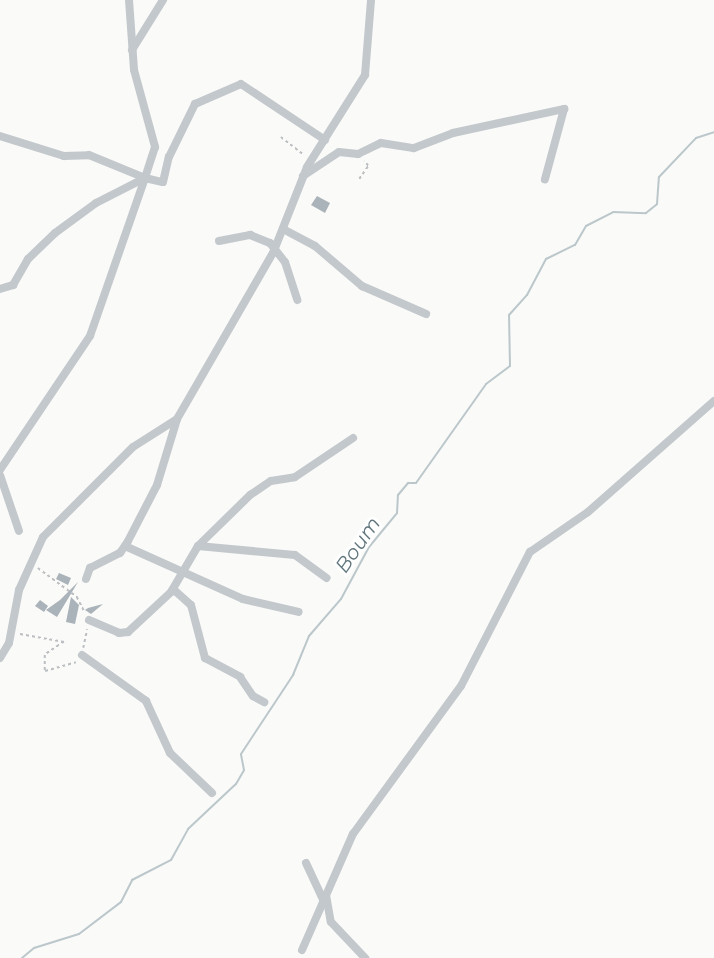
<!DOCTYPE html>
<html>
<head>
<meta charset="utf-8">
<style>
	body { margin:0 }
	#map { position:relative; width:714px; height:958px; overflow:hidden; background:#fafaf8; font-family:Montserrat,sans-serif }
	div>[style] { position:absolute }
	.stream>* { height:2px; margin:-1px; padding:0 1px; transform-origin:1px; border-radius:1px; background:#bbc7cb }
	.building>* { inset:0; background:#aab3b9 }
	.path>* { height:1.5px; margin-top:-0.75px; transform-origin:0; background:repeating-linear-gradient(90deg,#bbbfc2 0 3px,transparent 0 6px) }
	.minor>* { height:8px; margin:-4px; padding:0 4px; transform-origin:4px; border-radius:4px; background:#c3c8cc }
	span { translate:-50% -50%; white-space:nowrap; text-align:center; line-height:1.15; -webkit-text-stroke:6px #fff; paint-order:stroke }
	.water-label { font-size:20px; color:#60757c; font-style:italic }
</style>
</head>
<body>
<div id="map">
	<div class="stream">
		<i style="left:22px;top:958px;width:16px;rotate:-40deg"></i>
		<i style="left:34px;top:948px;width:47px;rotate:-17.3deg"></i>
		<i style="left:79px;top:934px;width:53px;rotate:-37.3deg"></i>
		<i style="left:121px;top:902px;width:25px;rotate:-63deg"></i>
		<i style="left:132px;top:880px;width:44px;rotate:-27.1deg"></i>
		<i style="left:171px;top:860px;width:35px;rotate:-61deg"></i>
		<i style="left:188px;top:829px;width:66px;rotate:-43.2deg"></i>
		<i style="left:236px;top:784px;width:16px;rotate:-60deg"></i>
		<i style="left:244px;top:770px;width:16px;rotate:-101deg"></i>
		<i style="left:241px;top:754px;width:95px;rotate:-56.6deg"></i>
		<i style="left:293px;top:675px;width:42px;rotate:-67.7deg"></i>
		<i style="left:309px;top:636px;width:49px;rotate:-49.1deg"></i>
		<i style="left:341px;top:599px;width:59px;rotate:-61.7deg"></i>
		<i style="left:369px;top:547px;width:44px;rotate:-50.5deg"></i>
		<i style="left:397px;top:513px;width:18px;rotate:-87deg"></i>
		<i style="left:398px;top:495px;width:16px;rotate:-50deg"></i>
		<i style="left:408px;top:483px;width:8px"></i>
		<i style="left:416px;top:483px;width:121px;rotate:-54.7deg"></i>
		<i style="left:486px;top:384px;width:30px;rotate:-37deg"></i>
		<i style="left:510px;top:366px;width:51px;rotate:-91.1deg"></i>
		<i style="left:509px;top:315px;width:27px;rotate:-48deg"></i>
		<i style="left:527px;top:295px;width:41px;rotate:-62.2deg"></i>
		<i style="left:546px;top:259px;width:32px;rotate:-26deg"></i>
		<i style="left:575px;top:245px;width:22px;rotate:-60deg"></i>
		<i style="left:586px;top:226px;width:30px;rotate:-27deg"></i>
		<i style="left:613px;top:212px;width:33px;rotate:2deg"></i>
		<i style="left:646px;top:213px;width:14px;rotate:-39deg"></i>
		<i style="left:657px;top:204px;width:27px;rotate:-86deg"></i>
		<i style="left:659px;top:177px;width:54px;rotate:-46.5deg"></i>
		<i style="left:696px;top:138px;width:19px;rotate:-18deg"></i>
	</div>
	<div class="building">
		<i style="clip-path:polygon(317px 196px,330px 203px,325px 213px,311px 205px)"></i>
		<i style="clip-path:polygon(59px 573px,71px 578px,68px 585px,56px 579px)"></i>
		<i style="clip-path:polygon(78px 582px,57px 617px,46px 610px,60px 600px)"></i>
		<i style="clip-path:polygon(71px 597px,79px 605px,75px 624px,66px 622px)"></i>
		<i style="clip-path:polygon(40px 600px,48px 606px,44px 612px,35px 606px)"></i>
		<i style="clip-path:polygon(103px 604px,91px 614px,85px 610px,88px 608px)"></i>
	</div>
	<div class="path">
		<i style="left:281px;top:137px;width:29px;rotate:38deg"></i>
		<i style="left:359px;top:179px;width:16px;rotate:-55deg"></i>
		<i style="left:368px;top:166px;width:6px;rotate:-129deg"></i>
		<i style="left:38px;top:568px;width:49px;rotate:36.6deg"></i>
		<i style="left:77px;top:597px;width:18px;rotate:63deg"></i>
		<i style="left:20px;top:634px;width:45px;rotate:10.3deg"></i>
		<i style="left:64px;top:642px;width:23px;rotate:146deg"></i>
		<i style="left:45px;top:655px;width:16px;rotate:90deg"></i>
		<i style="left:45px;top:671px;width:32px;rotate:-16deg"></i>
		<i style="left:83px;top:648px;width:19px;rotate:-78deg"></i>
	</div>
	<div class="minor">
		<i style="left:129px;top:0;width:70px;rotate:85.9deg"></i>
		<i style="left:134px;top:70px;width:80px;rotate:74.7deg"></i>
		<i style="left:155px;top:147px;width:33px;rotate:108deg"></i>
		<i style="left:145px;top:178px;width:18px;rotate:13deg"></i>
		<i style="left:163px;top:182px;width:26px;rotate:-77deg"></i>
		<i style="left:169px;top:157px;width:59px;rotate:-63.9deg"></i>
		<i style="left:195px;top:104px;width:50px;rotate:-23.5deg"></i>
		<i style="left:241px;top:84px;width:101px;rotate:33.7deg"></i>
		<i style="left:132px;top:50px;width:59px;rotate:-58.2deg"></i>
		<i style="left:0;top:136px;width:67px;rotate:17.4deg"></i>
		<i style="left:64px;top:156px;width:25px;rotate:-2deg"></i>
		<i style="left:89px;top:155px;width:61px;rotate:22.3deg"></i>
		<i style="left:303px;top:176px;width:43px;rotate:-33.7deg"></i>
		<i style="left:339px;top:152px;width:19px;rotate:6deg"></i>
		<i style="left:358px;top:154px;width:25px;rotate:-26deg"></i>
		<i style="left:381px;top:143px;width:33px;rotate:9deg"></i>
		<i style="left:414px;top:148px;width:42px;rotate:-21deg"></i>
		<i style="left:453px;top:133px;width:114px;rotate:-12.2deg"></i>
		<i style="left:564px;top:109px;width:73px;rotate:105.2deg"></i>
		<i style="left:283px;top:229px;width:36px;rotate:28deg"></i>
		<i style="left:315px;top:246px;width:62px;rotate:40.4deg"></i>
		<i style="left:362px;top:286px;width:70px;rotate:23.6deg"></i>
		<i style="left:219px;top:241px;width:32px;rotate:-11deg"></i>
		<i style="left:250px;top:235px;width:22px;rotate:22deg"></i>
		<i style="left:270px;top:243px;width:24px;rotate:52deg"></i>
		<i style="left:285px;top:262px;width:40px;rotate:72deg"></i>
		<i style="left:0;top:289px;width:14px;rotate:-17deg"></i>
		<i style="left:13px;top:285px;width:30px;rotate:-60deg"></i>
		<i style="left:28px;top:259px;width:37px;rotate:-44deg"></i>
		<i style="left:55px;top:233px;width:51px;rotate:-36.2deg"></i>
		<i style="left:96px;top:203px;width:55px;rotate:-27deg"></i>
		<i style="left:145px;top:178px;width:167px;rotate:109.2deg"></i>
		<i style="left:90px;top:336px;width:161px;rotate:123.9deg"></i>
		<i style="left:0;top:475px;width:59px;rotate:71.3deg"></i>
		<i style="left:125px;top:546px;width:129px;rotate:24.2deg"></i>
		<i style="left:243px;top:599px;width:57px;rotate:13.1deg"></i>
		<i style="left:198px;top:546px;width:97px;rotate:5.3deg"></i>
		<i style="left:295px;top:555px;width:39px;rotate:36deg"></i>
		<i style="left:86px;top:579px;width:12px;rotate:-70deg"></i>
		<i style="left:90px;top:568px;width:34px;rotate:-27deg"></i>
		<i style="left:120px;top:553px;width:14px;rotate:-56deg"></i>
		<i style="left:128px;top:541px;width:63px;rotate:-62.6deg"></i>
		<i style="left:157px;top:485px;width:69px;rotate:-73.1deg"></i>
		<i style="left:173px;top:589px;width:24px;rotate:42deg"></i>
		<i style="left:191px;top:605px;width:55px;rotate:75.2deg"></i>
		<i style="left:205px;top:658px;width:40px;rotate:28deg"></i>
		<i style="left:240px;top:677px;width:23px;rotate:56deg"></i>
		<i style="left:253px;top:696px;width:13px;rotate:29deg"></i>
		<i style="left:89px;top:620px;width:33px;rotate:23deg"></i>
		<i style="left:119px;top:633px;width:9px;rotate:-6deg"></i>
		<i style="left:128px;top:632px;width:59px;rotate:-42.9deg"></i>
		<i style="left:171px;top:592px;width:53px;rotate:-59.6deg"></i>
		<i style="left:198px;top:546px;width:73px;rotate:-44.4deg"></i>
		<i style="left:250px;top:495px;width:25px;rotate:-34deg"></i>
		<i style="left:271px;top:481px;width:24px;rotate:-9deg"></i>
		<i style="left:295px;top:477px;width:70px;rotate:-33.9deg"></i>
		<i style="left:82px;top:655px;width:79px;rotate:35.7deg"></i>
		<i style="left:146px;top:701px;width:57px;rotate:65.2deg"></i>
		<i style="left:170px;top:753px;width:58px;rotate:43.6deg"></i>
		<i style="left:0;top:658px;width:17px;rotate:-59deg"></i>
		<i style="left:9px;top:643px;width:54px;rotate:-79.3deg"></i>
		<i style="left:19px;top:590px;width:58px;rotate:-65.6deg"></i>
		<i style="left:43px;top:537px;width:127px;rotate:-45deg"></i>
		<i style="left:133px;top:447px;width:52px;rotate:-32.5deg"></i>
		<i style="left:177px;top:419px;width:192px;rotate:-60deg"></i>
		<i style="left:273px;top:253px;width:92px;rotate:-68.4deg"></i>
		<i style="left:307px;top:167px;width:109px;rotate:-57.8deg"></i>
		<i style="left:365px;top:75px;width:75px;rotate:-85.4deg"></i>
		<i style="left:306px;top:863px;width:40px;rotate:65deg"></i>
		<i style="left:326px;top:895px;width:27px;rotate:80deg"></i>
		<i style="left:331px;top:922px;width:50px;rotate:46.6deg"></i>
		<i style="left:302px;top:950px;width:127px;rotate:-66.3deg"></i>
		<i style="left:353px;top:834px;width:183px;rotate:-53.9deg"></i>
		<i style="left:461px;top:686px;width:151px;rotate:-62.8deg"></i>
		<i style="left:530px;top:552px;width:70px;rotate:-34.6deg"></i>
		<i style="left:588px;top:512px;width:168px;rotate:-41.4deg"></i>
	</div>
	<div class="water-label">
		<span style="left:358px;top:545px;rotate:-55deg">Boum</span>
	</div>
</div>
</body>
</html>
